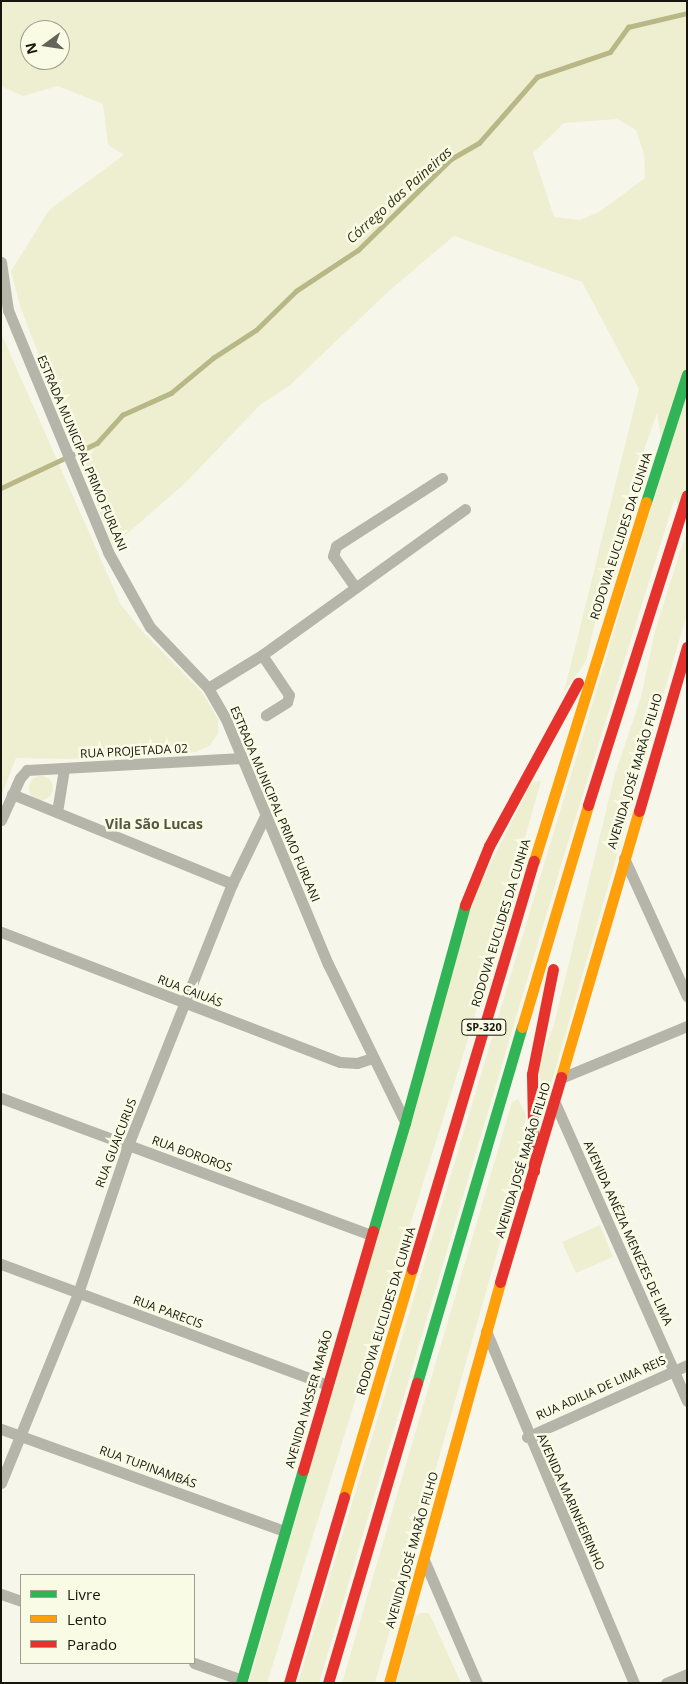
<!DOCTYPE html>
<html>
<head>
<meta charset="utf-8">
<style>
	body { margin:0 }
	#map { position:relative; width:688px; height:1684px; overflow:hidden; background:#f6f6ea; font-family:"Open Sans",sans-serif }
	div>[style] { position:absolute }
	.green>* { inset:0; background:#eeefd1 }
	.round { border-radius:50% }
	.stream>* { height:4.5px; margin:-2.25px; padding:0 2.25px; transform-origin:2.25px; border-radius:2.25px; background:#b8b887 }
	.street>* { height:11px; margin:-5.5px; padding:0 5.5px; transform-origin:5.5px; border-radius:5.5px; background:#b5b5a9 }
	.fast>* { height:11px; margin:-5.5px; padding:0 5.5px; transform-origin:5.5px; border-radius:5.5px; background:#30b455 }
	.slow>* { height:11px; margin:-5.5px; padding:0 5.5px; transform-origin:5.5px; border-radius:5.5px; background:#ff9f0a }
	.jam>* { height:11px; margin:-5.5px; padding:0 5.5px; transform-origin:5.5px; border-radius:5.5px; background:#e5322d }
	span { translate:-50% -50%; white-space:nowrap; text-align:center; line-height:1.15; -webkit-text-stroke:5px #fafbe5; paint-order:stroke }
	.shield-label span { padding:1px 4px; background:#fafbe5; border:1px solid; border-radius:4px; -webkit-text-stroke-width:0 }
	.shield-label { font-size:11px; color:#16160e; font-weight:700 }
	.street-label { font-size:12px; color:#16160e }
	.water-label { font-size:14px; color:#313114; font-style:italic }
	.neighbourhood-label { font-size:14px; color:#545542; font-weight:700 }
	.frame { position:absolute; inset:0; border:2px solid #16160e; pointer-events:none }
	.legend { position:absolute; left:20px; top:1574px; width:175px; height:90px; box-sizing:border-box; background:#fafbe5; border:1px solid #9f9f8f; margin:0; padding:6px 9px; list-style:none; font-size:15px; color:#16160e }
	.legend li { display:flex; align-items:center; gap:10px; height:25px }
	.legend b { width:25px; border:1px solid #9f9f8f }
	.north { position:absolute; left:20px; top:20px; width:50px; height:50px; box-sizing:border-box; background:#fafbe5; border:1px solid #9f9f8f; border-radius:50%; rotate:256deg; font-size:14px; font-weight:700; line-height:20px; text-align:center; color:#16160e }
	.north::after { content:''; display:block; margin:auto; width:18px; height:22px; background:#64645b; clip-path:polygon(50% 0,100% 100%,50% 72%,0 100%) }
</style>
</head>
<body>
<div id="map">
	<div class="green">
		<i style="clip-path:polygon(evenodd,1px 1px,687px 1px,687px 528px,675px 498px,565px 852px,319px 1683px,298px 1683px,665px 462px,657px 413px,617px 528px,586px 661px,564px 692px,639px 389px,582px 282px,454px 236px,391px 289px,289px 386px,261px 404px,184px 484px,113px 546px,20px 306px,11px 271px,50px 209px,124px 155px,108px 145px,103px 104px,58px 86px,23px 96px,1px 86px,1px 1px,30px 30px,60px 30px,60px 60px,30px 60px,30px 30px,1px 1px,617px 119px,636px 130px,644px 154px,645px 178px,599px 212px,580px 220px,554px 217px,533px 153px,564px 123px,617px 119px)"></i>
		<i style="clip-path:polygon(1px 333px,121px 605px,142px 631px,202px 692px,218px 719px,218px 734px,209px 746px,196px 752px,68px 759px,16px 758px,1px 797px)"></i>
		<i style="clip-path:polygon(687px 530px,687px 613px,549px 1091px,544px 1091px,537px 1070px,554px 1024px,615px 774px,641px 697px,655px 631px)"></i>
		<i class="round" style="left:29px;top:776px;width:24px;height:24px"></i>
		<i style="clip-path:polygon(541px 781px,469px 1036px,267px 1683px,249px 1683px,469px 906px,532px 782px)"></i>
		<i style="clip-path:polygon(518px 1099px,526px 1115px,516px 1186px,375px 1683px,342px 1683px,512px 1102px)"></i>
		<i style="clip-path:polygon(600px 1225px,613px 1257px,576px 1273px,562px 1242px)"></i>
		<i style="clip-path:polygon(420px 1613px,429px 1613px,461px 1683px,396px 1683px,415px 1617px)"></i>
	</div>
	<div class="stream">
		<i style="left:1px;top:488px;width:106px;rotate:-25.1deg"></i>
		<i style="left:97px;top:443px;width:38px;rotate:-48deg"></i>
		<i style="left:122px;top:415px;width:54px;rotate:-24.2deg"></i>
		<i style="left:171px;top:393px;width:55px;rotate:-39.8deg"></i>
		<i style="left:213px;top:358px;width:51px;rotate:-33.1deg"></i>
		<i style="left:256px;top:330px;width:56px;rotate:-44.3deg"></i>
		<i style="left:296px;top:291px;width:74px;rotate:-33.5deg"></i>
		<i style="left:358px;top:250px;width:130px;rotate:-44.4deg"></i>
		<i style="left:451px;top:159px;width:32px;rotate:-30deg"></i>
		<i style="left:479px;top:143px;width:88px;rotate:-48.7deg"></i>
		<i style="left:537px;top:77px;width:77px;rotate:-18.9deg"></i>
		<i style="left:610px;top:52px;width:31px;rotate:-54deg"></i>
		<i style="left:628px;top:27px;width:61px;rotate:-13.3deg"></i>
	</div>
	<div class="street">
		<i style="left:1px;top:262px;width:49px;rotate:81.7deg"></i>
		<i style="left:8px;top:310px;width:262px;rotate:67.5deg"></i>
		<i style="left:108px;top:552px;width:86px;rotate:60.8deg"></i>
		<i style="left:150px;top:627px;width:84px;rotate:46.4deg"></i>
		<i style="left:208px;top:688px;width:34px;rotate:60deg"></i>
		<i style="left:225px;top:717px;width:268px;rotate:67.4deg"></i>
		<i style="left:328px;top:964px;width:176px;rotate:64deg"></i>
		<i style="left:355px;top:587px;width:38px;rotate:-125deg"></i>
		<i style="left:333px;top:556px;width:10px;rotate:-73deg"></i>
		<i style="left:336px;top:546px;width:126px;rotate:-32.7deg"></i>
		<i style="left:262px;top:655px;width:48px;rotate:56deg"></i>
		<i style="left:289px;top:695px;width:7px;rotate:106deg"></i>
		<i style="left:287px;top:702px;width:25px;rotate:148deg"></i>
		<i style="left:208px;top:688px;width:63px;rotate:-31.4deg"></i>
		<i style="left:262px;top:655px;width:250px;rotate:-35.7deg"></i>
		<i style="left:12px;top:794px;width:238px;rotate:22.2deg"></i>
		<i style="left:57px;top:812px;width:44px;rotate:-80.8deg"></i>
		<i style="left:1px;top:820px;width:46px;rotate:-65.7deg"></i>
		<i style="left:20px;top:778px;width:11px;rotate:-49deg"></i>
		<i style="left:27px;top:770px;width:215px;rotate:-3.2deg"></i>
		<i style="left:624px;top:858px;width:152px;rotate:65.5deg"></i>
		<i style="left:1px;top:932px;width:363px;rotate:21deg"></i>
		<i style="left:340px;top:1062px;width:17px;rotate:3deg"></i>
		<i style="left:357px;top:1063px;width:16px;rotate:-18deg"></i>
		<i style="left:561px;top:1078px;width:136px;rotate:-22.4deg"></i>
		<i style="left:1px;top:1098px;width:395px;rotate:20.3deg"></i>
		<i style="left:555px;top:1103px;width:326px;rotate:66.1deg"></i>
		<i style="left:1px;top:1264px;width:346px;rotate:20.3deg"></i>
		<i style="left:486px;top:1331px;width:382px;rotate:67.2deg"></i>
		<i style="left:1px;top:1429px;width:302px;rotate:19.8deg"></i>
		<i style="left:527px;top:1437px;width:175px;rotate:-24.2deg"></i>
		<i style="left:1px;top:1483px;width:205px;rotate:-67.9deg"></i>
		<i style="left:78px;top:1293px;width:156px;rotate:-71.3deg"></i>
		<i style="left:128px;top:1145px;width:281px;rotate:-68.3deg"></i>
		<i style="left:232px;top:884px;width:76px;rotate:-64.1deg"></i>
		<i style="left:424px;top:1560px;width:134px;rotate:66.7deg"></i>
		<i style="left:1px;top:1594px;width:21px;rotate:19deg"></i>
		<i style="left:194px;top:1663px;width:51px;rotate:19.5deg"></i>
		<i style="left:666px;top:1683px;width:23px;rotate:-23deg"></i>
	</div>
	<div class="fast">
		<i style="left:646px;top:502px;width:134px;rotate:-72.2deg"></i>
		<i style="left:405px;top:1123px;width:226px;rotate:-74.6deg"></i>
		<i style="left:373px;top:1231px;width:113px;rotate:-73.5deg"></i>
		<i style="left:417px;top:1383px;width:371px;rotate:-73.6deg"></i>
		<i style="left:241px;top:1683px;width:222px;rotate:-73.8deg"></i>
	</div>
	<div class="slow">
		<i style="left:534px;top:861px;width:376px;rotate:-72.7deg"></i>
		<i style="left:522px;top:1027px;width:232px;rotate:-73.4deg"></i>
		<i style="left:561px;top:1077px;width:277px;rotate:-73.7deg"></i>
		<i style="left:344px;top:1497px;width:238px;rotate:-73.4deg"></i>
		<i style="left:389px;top:1683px;width:416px;rotate:-74.5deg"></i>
	</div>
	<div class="jam">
		<i style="left:588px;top:805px;width:325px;rotate:-72.3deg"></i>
		<i style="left:639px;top:811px;width:171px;rotate:-73.7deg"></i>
		<i style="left:465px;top:905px;width:64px;rotate:-67.9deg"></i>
		<i style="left:489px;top:846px;width:186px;rotate:-61.4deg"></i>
		<i style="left:534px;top:1171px;width:97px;rotate:-91.2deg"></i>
		<i style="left:532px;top:1074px;width:107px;rotate:-78.7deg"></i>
		<i style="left:412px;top:1269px;width:426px;rotate:-73.4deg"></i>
		<i style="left:500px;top:1282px;width:214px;rotate:-73.4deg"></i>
		<i style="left:303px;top:1470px;width:249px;rotate:-73.7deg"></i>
		<i style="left:289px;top:1683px;width:194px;rotate:-73.5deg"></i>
		<i style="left:328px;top:1683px;width:313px;rotate:-73.5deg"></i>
	</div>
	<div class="shield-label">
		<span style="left:484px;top:1027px">SP-320</span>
	</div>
	<div class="street-label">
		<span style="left:82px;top:453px;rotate:67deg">ESTRADA MUNICIPAL PRIMO FURLANI</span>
		<span style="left:621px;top:536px;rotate:-72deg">RODOVIA EUCLIDES DA CUNHA</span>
		<span style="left:134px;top:751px;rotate:-3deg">RUA PROJETADA 02</span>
		<span style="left:635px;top:771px;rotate:-73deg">AVENIDA JOSÉ MARÃO FILHO</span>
		<span style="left:275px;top:804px;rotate:67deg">ESTRADA MUNICIPAL PRIMO FURLANI</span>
		<span style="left:501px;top:923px;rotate:-73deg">RODOVIA EUCLIDES DA CUNHA</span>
		<span style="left:190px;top:991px;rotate:21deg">RUA CAIUÁS</span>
		<span style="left:116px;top:1143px;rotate:-69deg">RUA GUAICURUS</span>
		<span style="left:192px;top:1154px;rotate:20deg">RUA BOROROS</span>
		<span style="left:523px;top:1160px;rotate:-73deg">AVENIDA JOSÉ MARÃO FILHO</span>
		<span style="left:628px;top:1233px;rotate:66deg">AVENIDA ANÉZIA MENEZES DE LIMA</span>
		<span style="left:386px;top:1311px;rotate:-73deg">RODOVIA EUCLIDES DA CUNHA</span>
		<span style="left:168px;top:1312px;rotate:20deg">RUA PARECIS</span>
		<span style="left:601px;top:1388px;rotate:-24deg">RUA ADILIA DE LIMA REIS</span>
		<span style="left:309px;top:1399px;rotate:-74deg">AVENIDA NASSER MARÃO</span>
		<span style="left:148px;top:1467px;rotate:20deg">RUA TUPINAMBÁS</span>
		<span style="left:571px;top:1502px;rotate:66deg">AVENIDA MARINHEIRINHO</span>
		<span style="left:412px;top:1550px;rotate:-74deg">AVENIDA JOSÉ MARÃO FILHO</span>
	</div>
	<div class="water-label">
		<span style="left:399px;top:195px;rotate:-42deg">Córrego das Paineiras</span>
	</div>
	<div class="neighbourhood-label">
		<span style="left:154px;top:824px">Vila São Lucas</span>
	</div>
	<div class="frame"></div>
	<ul class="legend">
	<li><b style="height:6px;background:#30b455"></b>Livre</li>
	<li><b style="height:6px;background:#ff9f0a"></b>Lento</li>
	<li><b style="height:6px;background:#e5322d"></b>Parado</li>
	</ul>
	<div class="north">N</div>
</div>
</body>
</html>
